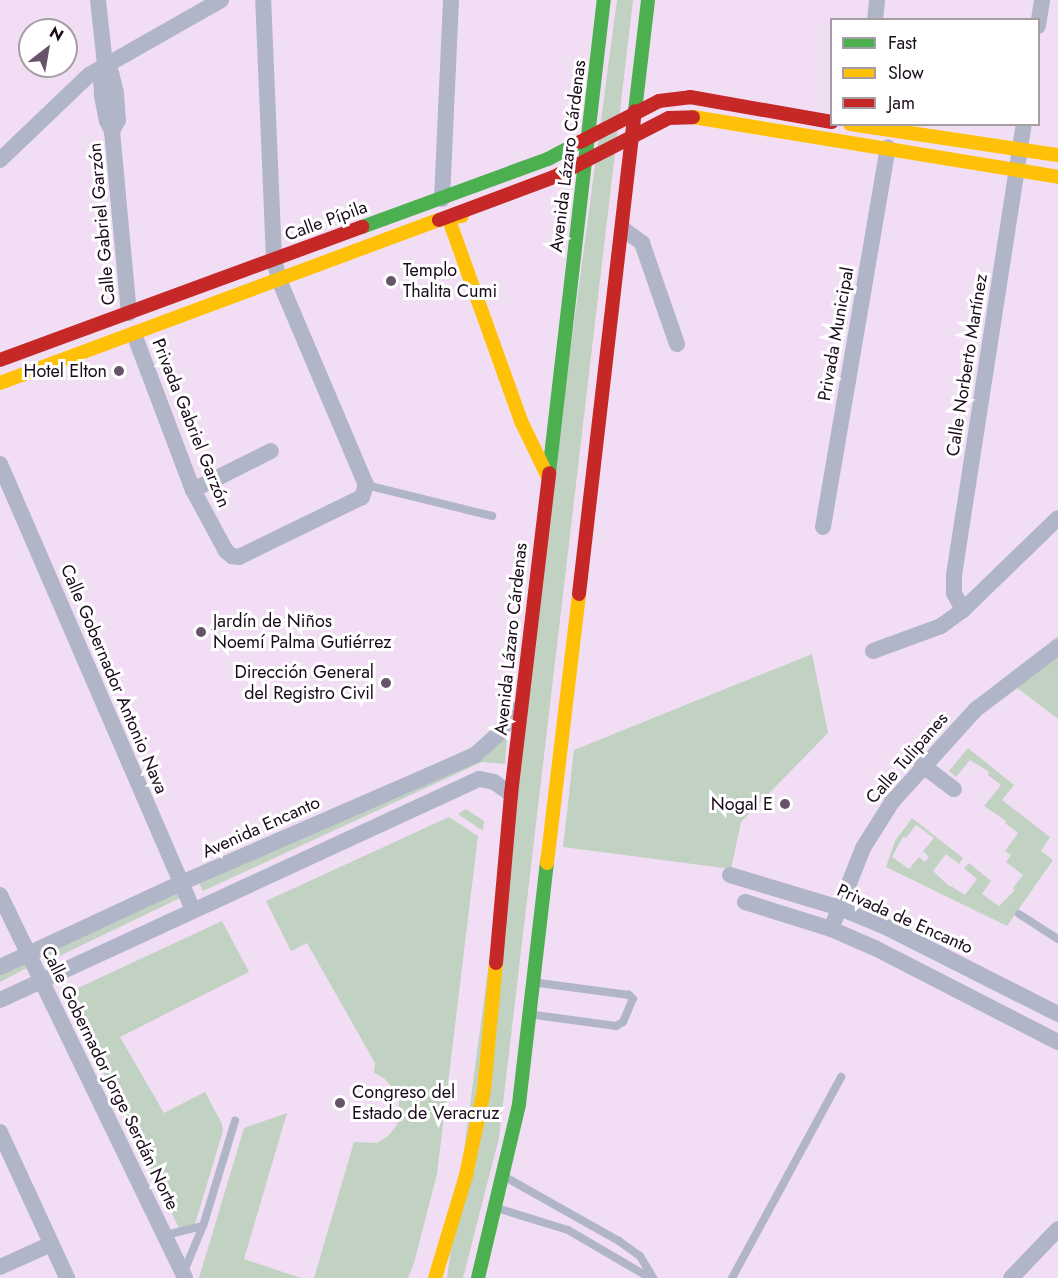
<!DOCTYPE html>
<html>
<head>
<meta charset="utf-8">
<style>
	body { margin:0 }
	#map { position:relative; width:1058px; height:1278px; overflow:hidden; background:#f2def4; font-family:Jost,sans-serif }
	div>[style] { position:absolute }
	.green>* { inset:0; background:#c1d2c2 }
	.lane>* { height:8px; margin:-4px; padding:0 4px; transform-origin:4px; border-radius:4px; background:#b1b5c8 }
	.street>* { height:16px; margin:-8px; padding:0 8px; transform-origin:8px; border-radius:8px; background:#b1b5c8 }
	.fast>* { height:14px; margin:-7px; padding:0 7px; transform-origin:7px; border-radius:7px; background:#4caf50 }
	.slow>* { height:14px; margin:-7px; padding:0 7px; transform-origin:7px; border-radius:7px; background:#ffc107 }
	.jam>* { height:14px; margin:-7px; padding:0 7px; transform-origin:7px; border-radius:7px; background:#c62828 }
	.dots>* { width:16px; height:16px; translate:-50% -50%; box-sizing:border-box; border:3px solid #fff; border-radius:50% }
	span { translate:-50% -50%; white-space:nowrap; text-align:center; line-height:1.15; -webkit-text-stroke:6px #fff; paint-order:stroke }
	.street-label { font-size:18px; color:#1b0b1c }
	.poi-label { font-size:18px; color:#1b0b1c }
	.left { translate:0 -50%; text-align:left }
	.right { translate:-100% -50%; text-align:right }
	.legend { position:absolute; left:830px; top:18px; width:210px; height:108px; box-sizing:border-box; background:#fff; border:2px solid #a49da4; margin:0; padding:8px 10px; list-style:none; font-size:18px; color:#1b0b1c }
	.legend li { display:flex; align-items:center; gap:12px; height:30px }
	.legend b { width:30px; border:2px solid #a49da4 }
	.north { position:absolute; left:18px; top:18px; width:60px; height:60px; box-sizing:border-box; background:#fff; border:2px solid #a49da4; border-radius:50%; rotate:31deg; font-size:16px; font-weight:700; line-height:24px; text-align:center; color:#1b0b1c }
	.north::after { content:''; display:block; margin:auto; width:21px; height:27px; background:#665568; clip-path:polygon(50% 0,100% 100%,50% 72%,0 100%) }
</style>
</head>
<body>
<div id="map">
	<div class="green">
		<i style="clip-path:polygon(617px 0,633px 0,499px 1138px,463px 1278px,447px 1278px)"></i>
		<i style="clip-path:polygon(1058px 636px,1058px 719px,1004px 678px)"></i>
		<i style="clip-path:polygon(812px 654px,828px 733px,741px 822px,731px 869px,563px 847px,574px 750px)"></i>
		<i style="clip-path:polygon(508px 723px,505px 764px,482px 762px,203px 891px,195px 875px,476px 745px)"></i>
		<i style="clip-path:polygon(evenodd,968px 748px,1014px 785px,1002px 800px,1050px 837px,1041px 851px,1053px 860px,1007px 926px,886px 867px,895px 841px,912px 818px,963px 858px,959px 864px,946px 854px,933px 871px,950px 887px,951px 886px,965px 895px,977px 879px,964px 868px,969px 863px,991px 881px,982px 894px,999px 906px,1015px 890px,1013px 888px,1023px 875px,1006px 862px,1011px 855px,1005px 851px,1018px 833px,1005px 823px,1006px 821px,984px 806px,1001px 785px,988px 775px,989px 772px,970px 760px,956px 777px,949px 771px,968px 748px,916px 825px,934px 838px,923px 851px,929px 857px,925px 862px,919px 857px,909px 869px,892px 857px,903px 837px,906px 838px,916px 825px)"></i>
		<i style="clip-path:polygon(466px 809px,484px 821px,483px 831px,458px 814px)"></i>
		<i style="clip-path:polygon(449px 817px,478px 836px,437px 1174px,414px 1263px,408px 1278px,314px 1278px,354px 1142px,377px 1143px,388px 1136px,397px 1125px,400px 1111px,397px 1094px,385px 1079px,374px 1073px,375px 1063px,307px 943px,291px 951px,266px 901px)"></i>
		<i style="clip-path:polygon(174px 884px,180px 898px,47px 962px,40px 947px)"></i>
		<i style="clip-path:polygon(222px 921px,249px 972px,120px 1037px,164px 1113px,205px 1092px,222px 1124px,223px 1131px,195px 1224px,179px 1228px,65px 994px)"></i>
		<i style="clip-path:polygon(19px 954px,27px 968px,0 982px,0 963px)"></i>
		<i style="clip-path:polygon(287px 1113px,244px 1259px,301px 1278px,199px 1278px,244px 1128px)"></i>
	</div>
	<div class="lane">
		<i style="left:366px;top:485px;width:130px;rotate:13.8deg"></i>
		<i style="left:1019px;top:914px;width:46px;rotate:32.7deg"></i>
		<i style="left:535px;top:1015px;width:82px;rotate:7.7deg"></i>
		<i style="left:616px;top:1026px;width:8px;rotate:-30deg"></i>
		<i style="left:623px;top:1022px;width:25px;rotate:-67deg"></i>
		<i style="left:633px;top:999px;width:6px;rotate:-135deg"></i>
		<i style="left:629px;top:995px;width:91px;rotate:-172.4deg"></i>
		<i style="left:507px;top:1178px;width:129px;rotate:29.4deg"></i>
		<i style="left:619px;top:1241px;width:26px;rotate:36deg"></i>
		<i style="left:640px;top:1256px;width:26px;rotate:59deg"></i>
		<i style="left:500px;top:1209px;width:71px;rotate:17.2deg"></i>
		<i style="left:568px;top:1230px;width:95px;rotate:30.3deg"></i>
		<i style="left:166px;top:1235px;width:38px;rotate:-14deg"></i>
		<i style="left:183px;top:1274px;width:55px;rotate:-67.6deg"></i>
		<i style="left:204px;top:1223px;width:107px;rotate:-73.1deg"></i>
		<i style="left:732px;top:1278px;width:229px;rotate:-61.5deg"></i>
	</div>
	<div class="street">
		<i style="left:98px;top:0;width:64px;rotate:83.8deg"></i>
		<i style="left:105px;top:64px;width:13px;rotate:108deg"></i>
		<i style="left:101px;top:76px;width:20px;rotate:87deg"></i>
		<i style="left:102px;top:96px;width:25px;rotate:79deg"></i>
		<i style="left:107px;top:121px;width:11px;rotate:63deg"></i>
		<i style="left:112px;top:131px;width:183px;rotate:84.7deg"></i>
		<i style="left:875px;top:20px;width:20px;rotate:-84deg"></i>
		<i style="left:1038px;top:26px;width:26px;rotate:-81deg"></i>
		<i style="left:105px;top:64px;width:11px;rotate:56deg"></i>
		<i style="left:111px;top:73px;width:21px;rotate:76deg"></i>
		<i style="left:116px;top:93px;width:27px;rotate:86deg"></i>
		<i style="left:118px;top:120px;width:13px;rotate:119deg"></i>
		<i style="left:0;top:160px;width:123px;rotate:-43.7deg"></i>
		<i style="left:89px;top:75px;width:152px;rotate:-29.6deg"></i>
		<i style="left:442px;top:199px;width:199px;rotate:-87.4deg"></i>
		<i style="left:623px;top:229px;width:24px;rotate:36deg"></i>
		<i style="left:642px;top:243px;width:107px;rotate:70.9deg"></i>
		<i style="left:134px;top:334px;width:167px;rotate:69.3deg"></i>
		<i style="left:193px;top:490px;width:69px;rotate:61.6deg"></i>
		<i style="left:226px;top:551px;width:8px;rotate:40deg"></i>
		<i style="left:232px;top:556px;width:7px;rotate:8deg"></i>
		<i style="left:239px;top:557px;width:137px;rotate:-26deg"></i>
		<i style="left:362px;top:497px;width:13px;rotate:-72deg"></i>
		<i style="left:366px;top:485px;width:223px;rotate:-113deg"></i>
		<i style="left:279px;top:280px;width:22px;rotate:-103deg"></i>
		<i style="left:274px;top:259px;width:259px;rotate:-92.4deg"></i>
		<i style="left:0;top:464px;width:485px;rotate:66.6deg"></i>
		<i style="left:193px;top:490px;width:87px;rotate:-26.6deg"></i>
		<i style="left:823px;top:527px;width:385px;rotate:-80.3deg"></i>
		<i style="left:963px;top:610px;width:19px;rotate:-118deg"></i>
		<i style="left:954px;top:593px;width:18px;rotate:-90deg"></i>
		<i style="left:954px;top:575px;width:456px;rotate:-81.2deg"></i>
		<i style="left:873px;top:651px;width:72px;rotate:-20.2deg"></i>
		<i style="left:941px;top:626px;width:27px;rotate:-36deg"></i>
		<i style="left:963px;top:610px;width:132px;rotate:-44.1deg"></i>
		<i style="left:922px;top:765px;width:40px;rotate:37deg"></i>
		<i style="left:730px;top:875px;width:115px;rotate:16.7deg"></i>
		<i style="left:840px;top:908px;width:52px;rotate:22.6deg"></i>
		<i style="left:888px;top:928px;width:191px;rotate:26.8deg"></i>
		<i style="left:0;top:895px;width:425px;rotate:64.2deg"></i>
		<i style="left:745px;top:902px;width:90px;rotate:17.4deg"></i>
		<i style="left:831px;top:929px;width:48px;rotate:23.4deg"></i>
		<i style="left:875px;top:948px;width:206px;rotate:27.2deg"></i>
		<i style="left:831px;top:929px;width:87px;rotate:-68.4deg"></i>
		<i style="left:863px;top:848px;width:54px;rotate:-57.8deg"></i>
		<i style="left:892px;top:802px;width:124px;rotate:-47.9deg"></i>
		<i style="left:975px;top:710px;width:104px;rotate:-37.2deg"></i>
		<i style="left:0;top:967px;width:200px;rotate:-24.9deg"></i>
		<i style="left:181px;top:883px;width:321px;rotate:-23.5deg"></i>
		<i style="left:475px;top:755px;width:31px;rotate:-42deg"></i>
		<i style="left:498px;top:734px;width:30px;rotate:-53deg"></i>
		<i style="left:0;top:1000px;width:528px;rotate:-24.77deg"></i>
		<i style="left:479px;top:779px;width:15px;rotate:11deg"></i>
		<i style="left:494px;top:782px;width:21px;rotate:35deg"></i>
		<i style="left:0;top:1132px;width:161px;rotate:65.3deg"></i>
		<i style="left:0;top:1267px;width:56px;rotate:-24.3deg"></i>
		<i style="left:1011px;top:1278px;width:68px;rotate:-46.2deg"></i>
	</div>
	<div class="fast">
		<i style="left:635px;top:111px;width:112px;rotate:-83.3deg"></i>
		<i style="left:362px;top:227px;width:198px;rotate:-20.1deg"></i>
		<i style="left:548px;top:159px;width:36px;rotate:-28deg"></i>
		<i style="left:549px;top:473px;width:476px;rotate:-83.4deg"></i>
		<i style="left:478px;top:1278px;width:179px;rotate:-76.7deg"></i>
		<i style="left:519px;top:1104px;width:243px;rotate:-83.4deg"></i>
	</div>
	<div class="slow">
		<i style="left:693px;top:117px;width:370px;rotate:9.3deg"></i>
		<i style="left:850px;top:124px;width:210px;rotate:8.5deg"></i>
		<i style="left:462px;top:216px;width:14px;rotate:176deg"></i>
		<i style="left:448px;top:217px;width:217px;rotate:70.3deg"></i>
		<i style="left:521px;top:421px;width:60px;rotate:64.3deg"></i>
		<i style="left:0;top:383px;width:468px;rotate:-20.4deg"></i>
		<i style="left:547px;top:863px;width:271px;rotate:-83.2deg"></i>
		<i style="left:435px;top:1278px;width:108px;rotate:-73.2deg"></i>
		<i style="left:466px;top:1175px;width:87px;rotate:-78deg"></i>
		<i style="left:484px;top:1090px;width:128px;rotate:-84.6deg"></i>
	</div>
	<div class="jam">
		<i style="left:580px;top:142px;width:89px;rotate:-27.4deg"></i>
		<i style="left:659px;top:101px;width:31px;rotate:-7deg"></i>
		<i style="left:690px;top:97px;width:144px;rotate:10deg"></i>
		<i style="left:439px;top:220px;width:123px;rotate:-20.5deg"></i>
		<i style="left:554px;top:177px;width:129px;rotate:-27.2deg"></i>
		<i style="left:669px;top:118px;width:24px;rotate:-2deg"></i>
		<i style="left:0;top:360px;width:386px;rotate:-20.2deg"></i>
		<i style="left:579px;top:594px;width:486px;rotate:-83.4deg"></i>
		<i style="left:496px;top:963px;width:170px;rotate:-84.9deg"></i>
		<i style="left:511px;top:794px;width:323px;rotate:-83.2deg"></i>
	</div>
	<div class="dots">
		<i style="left:391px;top:281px;background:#665568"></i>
		<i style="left:119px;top:371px;background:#665568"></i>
		<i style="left:201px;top:632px;background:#665568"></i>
		<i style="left:386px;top:683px;background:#665568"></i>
		<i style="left:785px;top:804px;background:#665568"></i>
		<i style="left:340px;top:1103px;background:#665568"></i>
	</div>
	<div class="street-label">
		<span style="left:568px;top:156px;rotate:-83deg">Avenida Lázaro Cárdenas</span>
		<span style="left:326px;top:221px;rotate:-20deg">Calle Pípila</span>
		<span style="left:102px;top:224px;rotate:-95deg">Calle Gabriel Garzón</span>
		<span style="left:836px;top:334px;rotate:-80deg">Privada Municipal</span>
		<span style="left:967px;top:365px;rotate:-81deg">Calle Norberto Martínez</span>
		<span style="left:191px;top:423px;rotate:68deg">Privada Gabriel Garzón</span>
		<span style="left:511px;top:639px;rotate:-84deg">Avenida Lázaro Cárdenas</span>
		<span style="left:114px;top:679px;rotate:67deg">Calle Gobernador Antonio Nava</span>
		<span style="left:907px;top:758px;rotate:-49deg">Calle Tulipanes</span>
		<span style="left:261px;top:827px;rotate:-24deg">Avenida Encanto</span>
		<span style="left:905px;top:919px;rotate:24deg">Privada de Encanto</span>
		<span style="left:110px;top:1078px;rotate:64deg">Calle Gobernador Jorge Serdán Norte</span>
	</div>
	<div class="poi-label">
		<span class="left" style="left:403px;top:281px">Templo<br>Thalita Cumi</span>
		<span class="right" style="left:107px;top:371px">Hotel Elton</span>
		<span class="left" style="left:213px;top:632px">Jardín de Niños<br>Noemí Palma Gutiérrez</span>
		<span class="right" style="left:374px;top:683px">Dirección General<br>del Registro Civil</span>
		<span class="right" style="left:773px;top:804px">Nogal E</span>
		<span class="left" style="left:352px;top:1103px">Congreso del<br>Estado de Veracruz</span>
	</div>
	<ul class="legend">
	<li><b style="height:8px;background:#4caf50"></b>Fast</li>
	<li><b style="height:8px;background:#ffc107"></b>Slow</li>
	<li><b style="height:8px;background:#c62828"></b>Jam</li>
	</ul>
	<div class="north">N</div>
</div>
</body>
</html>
